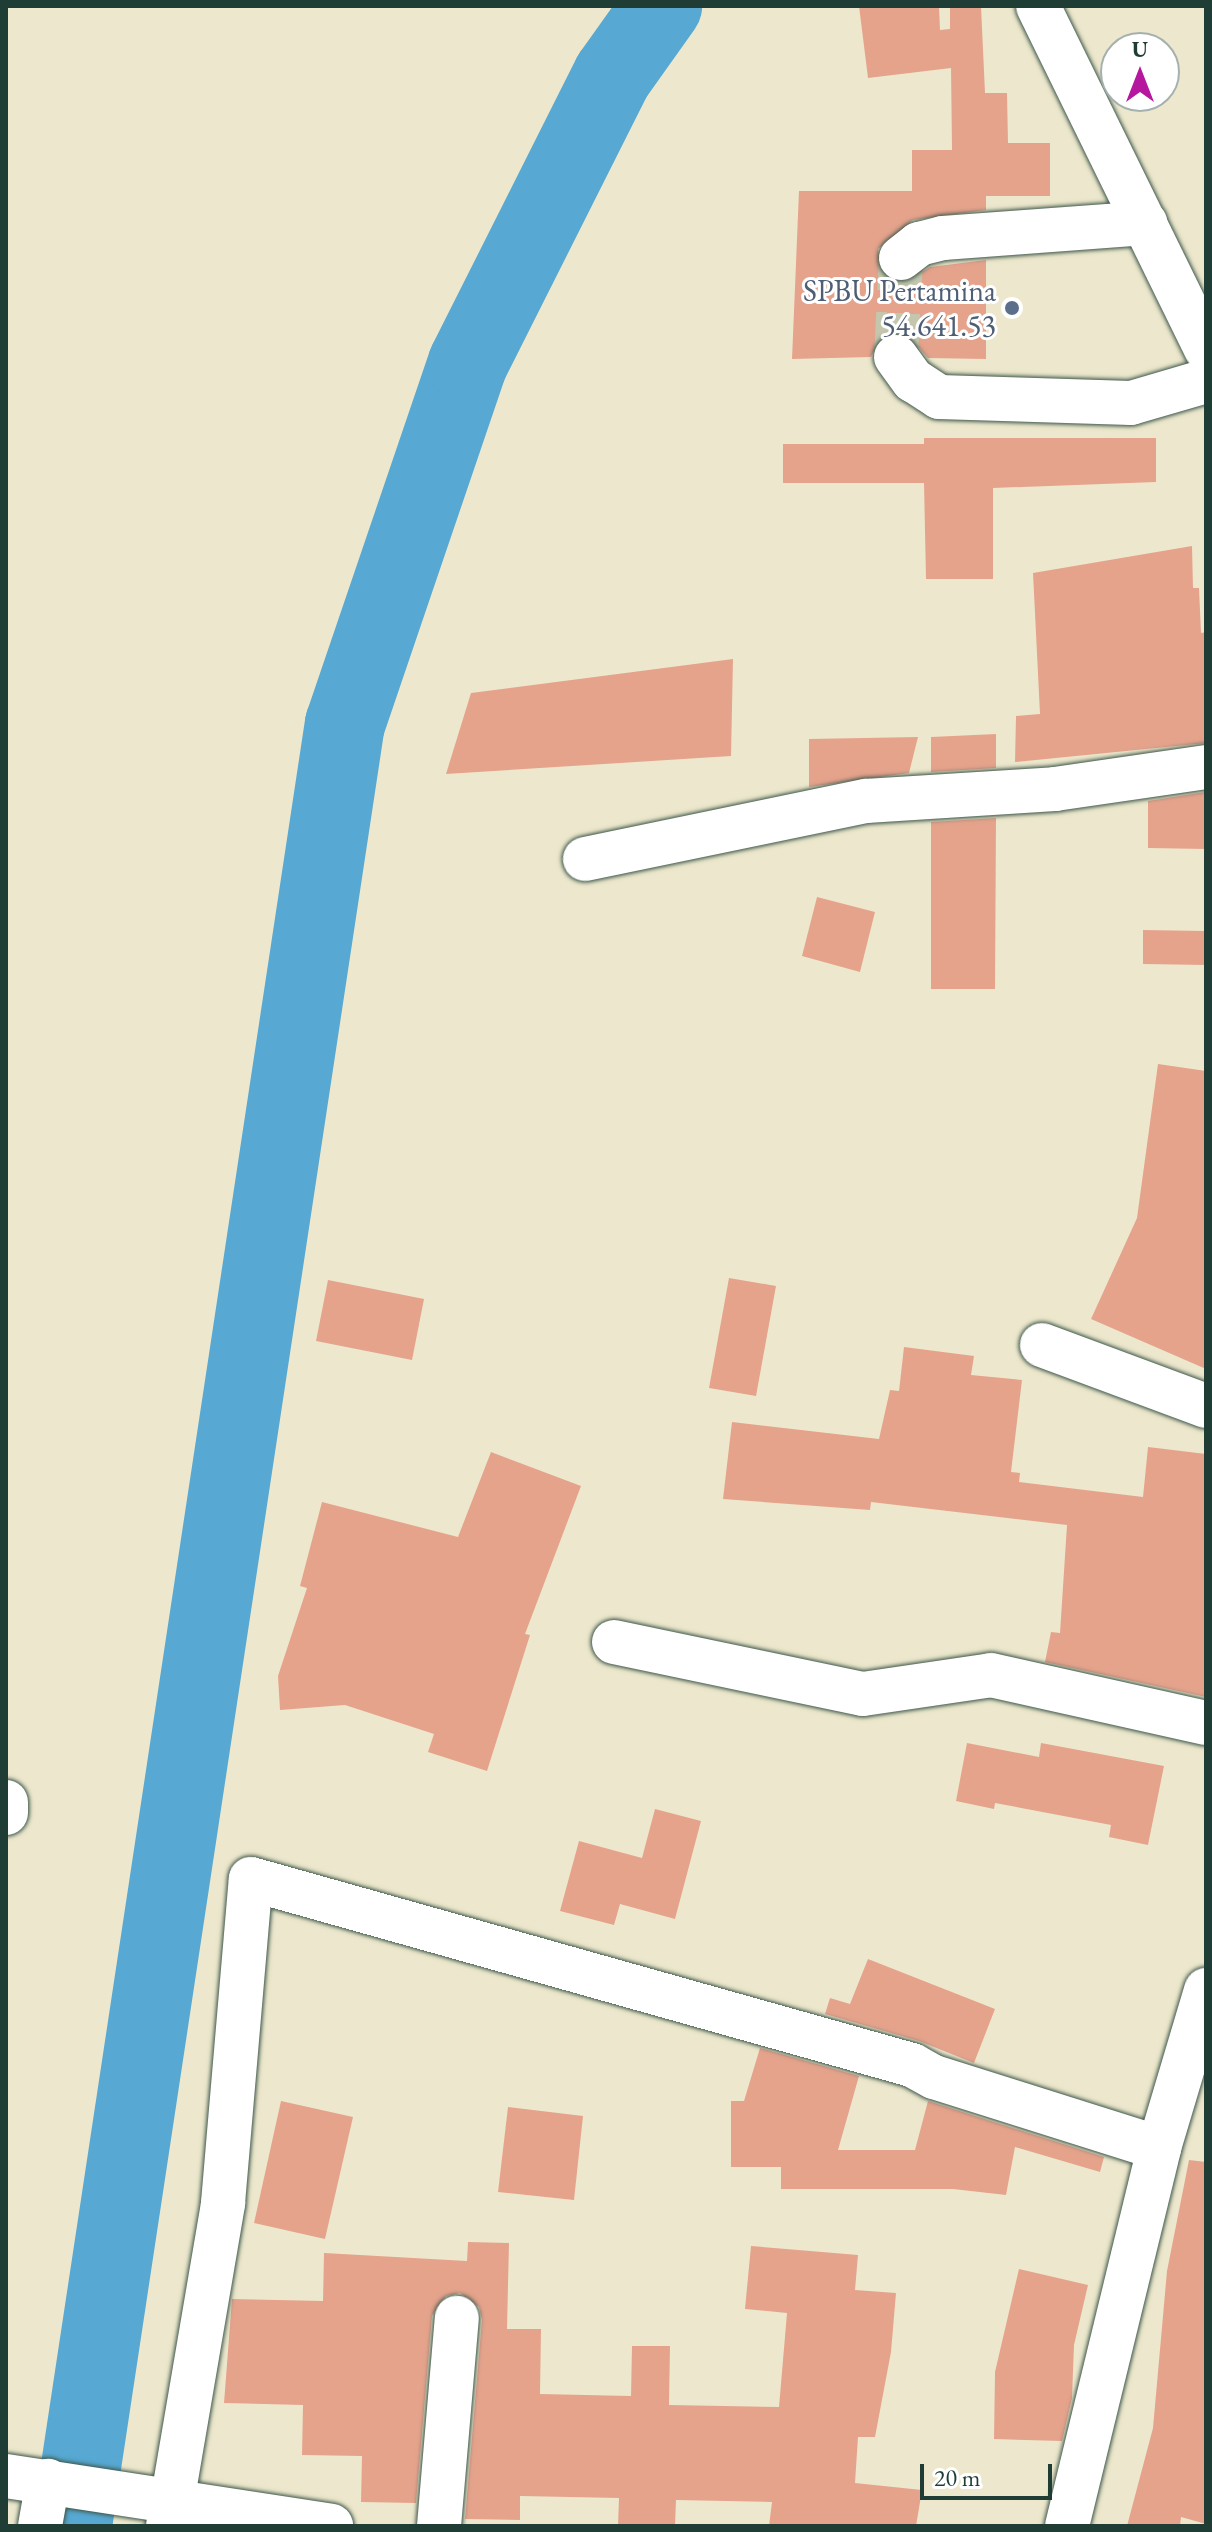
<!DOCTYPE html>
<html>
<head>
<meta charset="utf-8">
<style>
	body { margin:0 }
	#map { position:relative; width:1212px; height:2532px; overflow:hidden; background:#ede8cd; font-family:"EB Garamond",serif }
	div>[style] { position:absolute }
	.river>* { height:80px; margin:-40px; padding:0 40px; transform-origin:40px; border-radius:40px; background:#57a8d2 }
	.building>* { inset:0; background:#e5a38c }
	.minor-tunnel>* { height:44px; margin-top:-22px; transform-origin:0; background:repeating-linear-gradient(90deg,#c4c6ae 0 44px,transparent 0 66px) }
	.roads { filter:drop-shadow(0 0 2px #3e574b) drop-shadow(0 0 2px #3e574b) }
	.minor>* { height:44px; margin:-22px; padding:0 22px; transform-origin:22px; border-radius:22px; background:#fff }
	.major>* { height:44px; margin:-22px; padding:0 22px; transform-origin:22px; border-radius:22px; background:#fff }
	.dots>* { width:22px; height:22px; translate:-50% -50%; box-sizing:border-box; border:4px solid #fff; border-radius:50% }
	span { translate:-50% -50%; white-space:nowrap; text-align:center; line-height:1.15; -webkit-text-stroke:6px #fff; paint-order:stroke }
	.service-label { font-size:30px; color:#4e5e75 }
	.right { translate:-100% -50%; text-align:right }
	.frame { position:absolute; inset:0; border:8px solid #1f3d34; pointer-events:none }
	.north { position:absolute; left:1100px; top:32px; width:80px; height:80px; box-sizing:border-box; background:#fff; border:2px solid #a5b1ae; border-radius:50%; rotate:0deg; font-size:22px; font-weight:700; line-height:32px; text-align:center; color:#1f3d34 }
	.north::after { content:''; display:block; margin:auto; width:28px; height:36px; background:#b5179e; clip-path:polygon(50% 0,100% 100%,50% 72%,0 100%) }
	.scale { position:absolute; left:920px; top:2464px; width:132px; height:36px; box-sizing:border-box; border:4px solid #1f3d34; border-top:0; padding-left:10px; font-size:24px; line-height:28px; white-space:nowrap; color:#1f3d34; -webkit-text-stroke:6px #fff; paint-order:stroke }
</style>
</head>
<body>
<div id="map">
	<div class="river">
		<i style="left:72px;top:2526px;width:1823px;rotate:-81.39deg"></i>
		<i style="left:345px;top:724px;width:381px;rotate:-71.2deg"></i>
		<i style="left:468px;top:363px;width:322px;rotate:-63.3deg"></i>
		<i style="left:613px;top:75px;width:85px;rotate:-54.6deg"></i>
	</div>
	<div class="building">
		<i style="clip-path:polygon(859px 6px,939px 6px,940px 30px,950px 29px,950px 6px,981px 6px,985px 93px,1007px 93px,1008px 143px,1050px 143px,1050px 196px,986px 196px,986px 210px,913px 220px,878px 249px,882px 274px,904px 283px,930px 267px,986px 260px,986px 359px,928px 358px,907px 334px,894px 332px,881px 337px,871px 357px,792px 359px,799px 191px,912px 191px,912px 150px,952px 150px,951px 68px,868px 78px)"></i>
		<i style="clip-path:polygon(924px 438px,1156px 438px,1156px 482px,993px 488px,993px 579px,926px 579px,924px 483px,783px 483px,783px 444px,924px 444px)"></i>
		<i style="clip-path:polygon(1192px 546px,1193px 588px,1199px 588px,1201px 633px,1206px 632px,1206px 743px,1015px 762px,1016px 716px,1040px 714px,1033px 573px)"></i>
		<i style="clip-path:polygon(733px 659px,731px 756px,446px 774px,471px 693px)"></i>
		<i style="clip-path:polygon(996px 734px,996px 768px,931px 772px,931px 737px)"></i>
		<i style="clip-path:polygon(918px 737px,909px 773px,809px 787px,809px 739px)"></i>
		<i style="clip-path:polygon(1206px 792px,1206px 849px,1148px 848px,1148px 801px)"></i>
		<i style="clip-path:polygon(996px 818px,995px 989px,931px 989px,931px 822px)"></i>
		<i style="clip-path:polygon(817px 897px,875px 912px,860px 972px,802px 956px)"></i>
		<i style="clip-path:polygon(1143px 930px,1206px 931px,1206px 965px,1143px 964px)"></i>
		<i style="clip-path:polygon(1158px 1064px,1206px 1071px,1206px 1369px,1091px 1319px,1137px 1218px)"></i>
		<i style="clip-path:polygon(729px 1278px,776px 1286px,756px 1396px,709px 1388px)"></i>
		<i style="clip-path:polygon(328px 1280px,424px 1299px,412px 1360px,316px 1341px)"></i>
		<i style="clip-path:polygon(904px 1347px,974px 1356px,971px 1375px,1022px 1380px,1011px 1472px,1020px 1473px,1019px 1482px,1143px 1497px,1148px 1447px,1206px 1454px,1206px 1697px,1045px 1662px,1051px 1632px,1060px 1633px,1067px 1525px,871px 1502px,870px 1510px,723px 1499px,732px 1422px,879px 1439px,890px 1390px,899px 1391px)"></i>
		<i style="clip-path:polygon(491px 1452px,581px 1486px,525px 1634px,530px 1635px,487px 1771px,428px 1752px,434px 1734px,345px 1705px,280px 1710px,278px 1676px,307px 1588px,300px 1586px,322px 1502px,458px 1537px)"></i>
		<i style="clip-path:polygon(967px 1743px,1039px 1757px,1041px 1743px,1164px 1766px,1148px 1845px,1109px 1837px,1111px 1825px,995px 1803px,994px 1809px,956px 1801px)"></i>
		<i style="clip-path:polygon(655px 1809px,701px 1821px,675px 1919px,620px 1904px,614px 1925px,560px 1911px,579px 1841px,642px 1858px)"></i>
		<i style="clip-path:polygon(868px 1959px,995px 2009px,974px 2063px,919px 2041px,825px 2014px,830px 1998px,850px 2004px)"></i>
		<i style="clip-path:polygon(760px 2048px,859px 2076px,838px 2150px,915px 2150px,928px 2101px,1104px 2157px,1100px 2172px,1015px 2147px,1006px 2195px,953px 2189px,781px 2189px,781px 2167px,731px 2167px,731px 2101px,744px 2101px)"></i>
		<i style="clip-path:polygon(281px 2101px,353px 2117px,325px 2239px,254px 2223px)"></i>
		<i style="clip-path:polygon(508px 2107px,583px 2116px,574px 2200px,498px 2192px)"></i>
		<i style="clip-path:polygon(1189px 2160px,1206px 2162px,1206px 2524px,1181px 2517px,1180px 2526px,1127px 2526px,1153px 2428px,1167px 2271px)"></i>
		<i style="clip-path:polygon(468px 2242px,509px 2243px,507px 2329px,541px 2329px,540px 2394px,631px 2396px,632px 2346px,670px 2346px,669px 2405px,779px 2407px,787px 2313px,745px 2309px,751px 2246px,858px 2255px,855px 2290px,896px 2293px,891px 2352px,875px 2437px,858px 2437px,855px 2483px,922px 2490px,916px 2526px,769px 2526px,772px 2502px,676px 2500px,675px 2526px,618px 2526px,619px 2498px,520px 2496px,520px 2520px,465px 2519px,482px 2320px,479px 2307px,460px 2293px,446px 2296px,432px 2316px,416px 2503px,361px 2502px,362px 2456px,302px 2455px,303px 2405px,224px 2403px,232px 2299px,323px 2301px,324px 2253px,467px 2261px)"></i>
		<i style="clip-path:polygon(1019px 2269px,1088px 2285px,1074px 2345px,1072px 2398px,1062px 2441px,994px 2439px,995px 2372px)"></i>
	</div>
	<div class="minor-tunnel">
		<i style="left:896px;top:357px;width:99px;rotate:-87.1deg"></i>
	</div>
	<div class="roads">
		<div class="minor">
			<i style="left:901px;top:258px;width:23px;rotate:-38deg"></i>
			<i style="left:919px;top:244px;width:25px;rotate:-14deg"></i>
			<i style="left:943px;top:238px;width:203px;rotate:-4.2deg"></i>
			<i style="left:896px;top:357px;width:29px;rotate:54deg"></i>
			<i style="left:913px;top:380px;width:31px;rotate:33deg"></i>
			<i style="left:939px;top:397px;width:192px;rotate:1.8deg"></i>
			<i style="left:1131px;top:403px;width:78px;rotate:-16.3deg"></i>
			<i style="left:585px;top:859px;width:287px;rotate:-11.7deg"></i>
			<i style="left:866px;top:801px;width:189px;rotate:-3.6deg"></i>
			<i style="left:1055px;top:789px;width:153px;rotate:-8.3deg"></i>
			<i style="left:1042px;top:1345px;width:175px;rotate:20.4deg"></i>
			<i style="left:614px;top:1642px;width:254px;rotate:11.8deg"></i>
			<i style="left:863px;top:1694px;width:129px;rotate:-8.4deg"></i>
			<i style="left:991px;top:1675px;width:220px;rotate:12.6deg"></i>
			<i style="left:6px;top:1802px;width:11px;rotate:90deg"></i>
			<i style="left:6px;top:2476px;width:329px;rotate:8.7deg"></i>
			<i style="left:40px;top:2526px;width:46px;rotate:-79.9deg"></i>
			<i style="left:168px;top:2526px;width:328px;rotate:-80.3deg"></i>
			<i style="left:223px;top:2203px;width:325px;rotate:-85.1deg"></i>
			<i style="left:251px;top:1879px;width:687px;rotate:15.72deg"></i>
			<i style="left:912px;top:2065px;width:25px;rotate:29deg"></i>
			<i style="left:934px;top:2077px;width:236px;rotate:17.5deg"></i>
			<i style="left:439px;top:2526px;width:209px;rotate:-85.1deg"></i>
			<i style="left:1067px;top:2526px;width:389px;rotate:-76.3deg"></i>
			<i style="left:1159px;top:2148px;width:165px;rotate:-73.4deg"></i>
		</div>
		<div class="major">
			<i style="left:1038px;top:6px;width:382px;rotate:63.9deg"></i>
		</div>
	</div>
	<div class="dots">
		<i style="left:1012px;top:308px;background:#5c6f8a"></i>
	</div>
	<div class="service-label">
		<span class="right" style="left:996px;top:308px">SPBU Pertamina<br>54.641.53</span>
	</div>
	<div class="frame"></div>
	<div class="north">U</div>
	<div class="scale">20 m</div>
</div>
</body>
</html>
